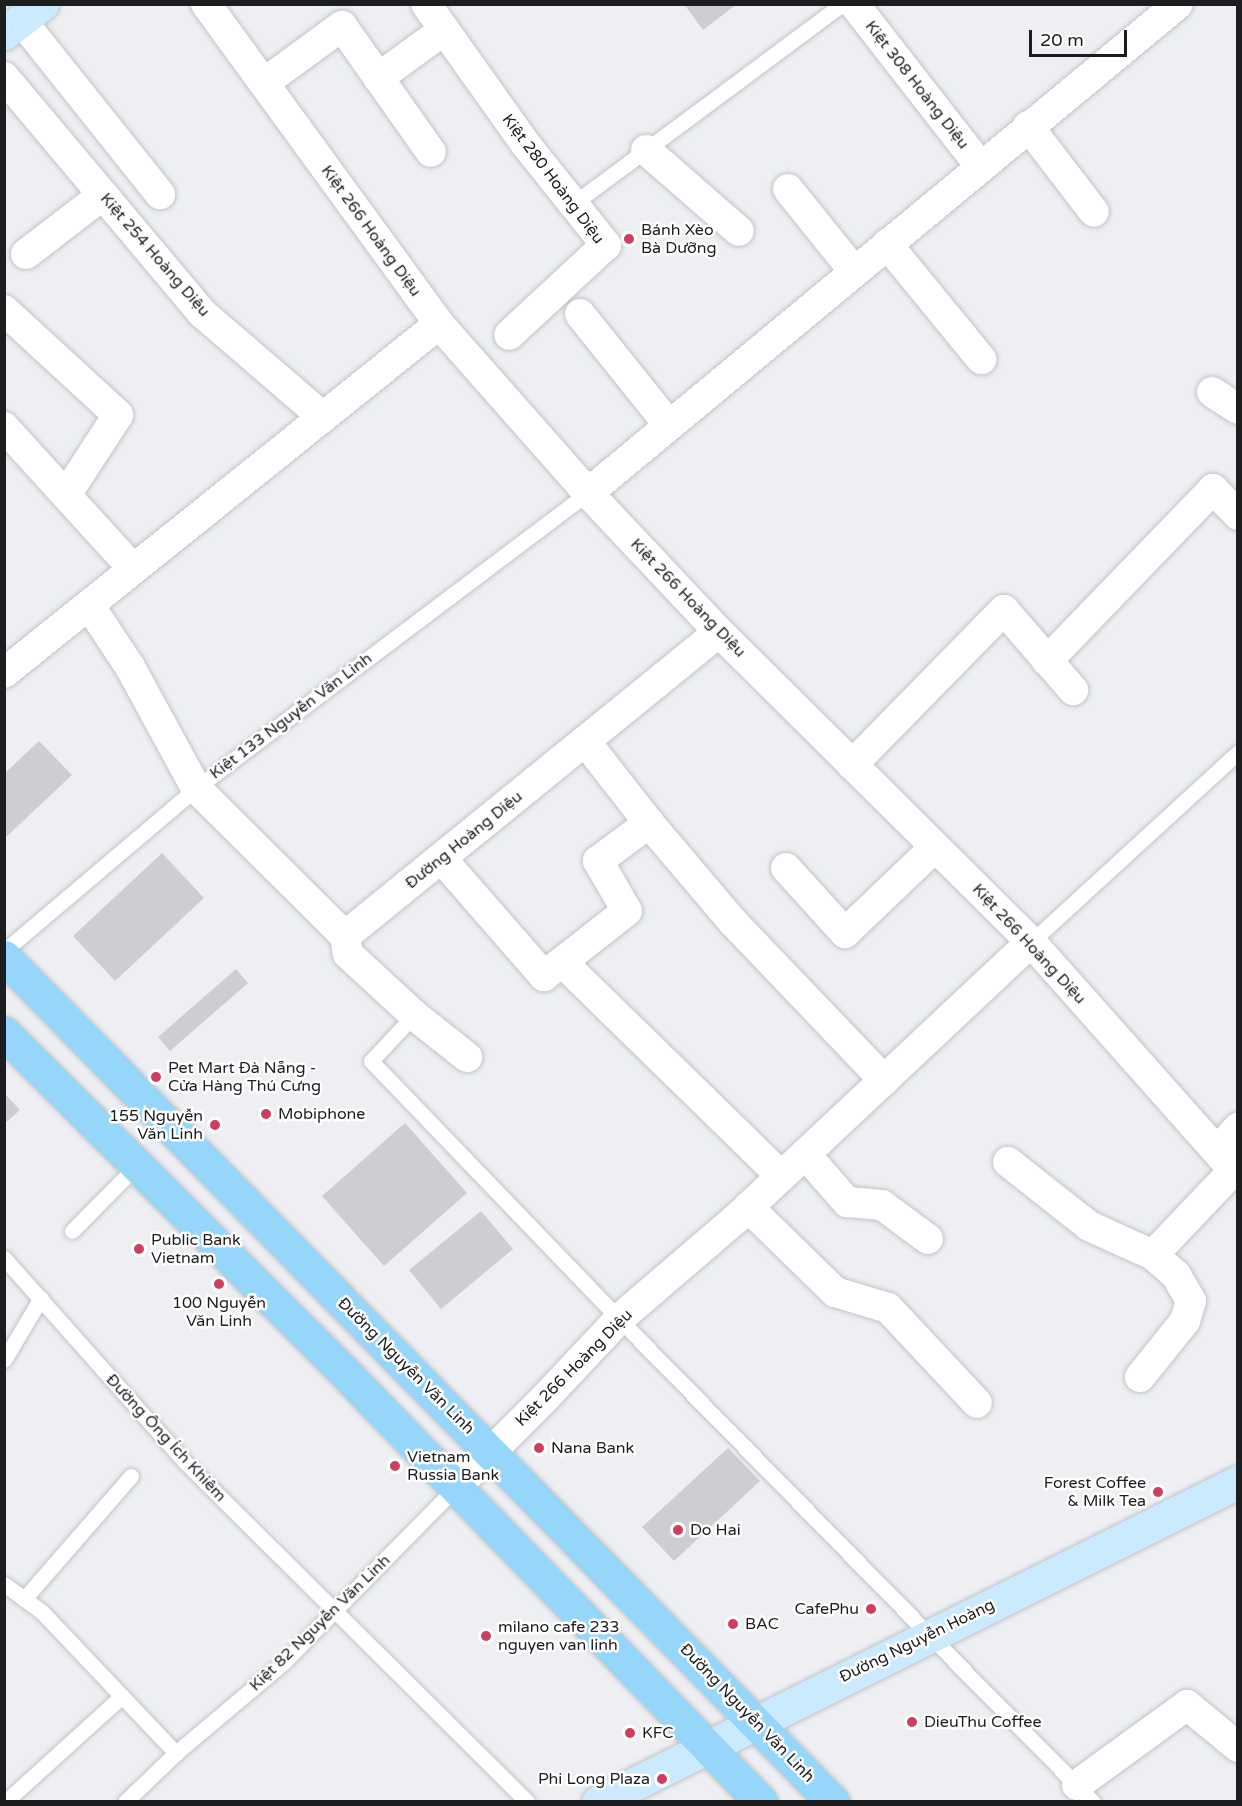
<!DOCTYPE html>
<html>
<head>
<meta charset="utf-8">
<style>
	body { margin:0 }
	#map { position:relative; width:1242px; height:1806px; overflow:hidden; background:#edeff3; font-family:"Varela Round",sans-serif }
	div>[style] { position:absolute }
	.building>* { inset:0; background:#ceced2 }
	.roads { filter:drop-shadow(0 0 2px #c2c4c7) drop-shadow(0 0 2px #c2c4c7) }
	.lane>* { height:15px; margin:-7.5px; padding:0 7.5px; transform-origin:7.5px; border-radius:7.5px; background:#fff }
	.street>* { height:30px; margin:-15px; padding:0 15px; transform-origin:15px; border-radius:15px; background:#fff }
	.secondary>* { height:33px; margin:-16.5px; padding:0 16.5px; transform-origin:16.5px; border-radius:16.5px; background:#cbeafd }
	.primary>* { height:33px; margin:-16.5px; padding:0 16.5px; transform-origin:16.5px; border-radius:16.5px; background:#97d6fb }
	.dots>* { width:16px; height:16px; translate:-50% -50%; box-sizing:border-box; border:3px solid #fff; border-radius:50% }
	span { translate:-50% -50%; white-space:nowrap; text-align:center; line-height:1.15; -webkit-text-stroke:5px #fff; paint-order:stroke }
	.street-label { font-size:16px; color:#1c1d1e }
	.poi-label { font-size:16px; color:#1c1d1e }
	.left { translate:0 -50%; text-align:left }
	.right { translate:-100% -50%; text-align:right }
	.frame { position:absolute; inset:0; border:6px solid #1c1d1e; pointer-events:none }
	.scale { position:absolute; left:1029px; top:30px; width:98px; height:27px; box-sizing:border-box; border:3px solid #1c1d1e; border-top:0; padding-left:8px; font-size:18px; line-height:21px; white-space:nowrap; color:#1c1d1e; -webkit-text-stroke:4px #fff; paint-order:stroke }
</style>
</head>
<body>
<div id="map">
	<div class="building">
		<i style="clip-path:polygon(684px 4px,737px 4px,703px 30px)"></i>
		<i style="clip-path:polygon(39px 741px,72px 775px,4px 839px,4px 774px)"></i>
		<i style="clip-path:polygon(162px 853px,204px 898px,115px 981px,73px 936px)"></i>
		<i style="clip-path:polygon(236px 969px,248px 983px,170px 1051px,158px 1037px)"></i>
		<i style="clip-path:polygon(4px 1093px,20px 1110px,4px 1124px)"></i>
		<i style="clip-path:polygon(405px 1123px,467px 1193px,384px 1266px,322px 1196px)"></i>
		<i style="clip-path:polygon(481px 1211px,513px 1249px,441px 1309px,409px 1270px)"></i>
		<i style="clip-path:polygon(728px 1448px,760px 1481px,674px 1561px,642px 1527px)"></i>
	</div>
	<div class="roads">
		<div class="lane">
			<i style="left:573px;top:204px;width:335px;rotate:-36.6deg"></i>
			<i style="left:1031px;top:942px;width:281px;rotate:-42.5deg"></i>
			<i style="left:4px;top:951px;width:252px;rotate:-40.3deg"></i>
			<i style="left:196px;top:788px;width:491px;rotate:-37deg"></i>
			<i style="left:414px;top:1015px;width:63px;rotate:133.1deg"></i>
			<i style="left:371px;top:1061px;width:358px;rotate:46.1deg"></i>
			<i style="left:619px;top:1319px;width:677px;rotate:45.54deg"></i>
			<i style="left:72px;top:1231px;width:93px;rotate:-45.4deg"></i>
			<i style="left:4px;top:1258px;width:273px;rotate:48.4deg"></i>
			<i style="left:185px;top:1462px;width:482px;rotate:44.8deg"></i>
			<i style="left:4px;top:1360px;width:72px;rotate:-59.2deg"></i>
			<i style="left:4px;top:1584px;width:47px;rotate:36.4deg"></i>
			<i style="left:42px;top:1612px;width:195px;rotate:46.5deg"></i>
			<i style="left:24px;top:1599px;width:163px;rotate:-49deg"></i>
			<i style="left:5px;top:1802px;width:158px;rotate:-42.2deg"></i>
			<i style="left:125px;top:1802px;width:71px;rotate:-43.9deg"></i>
			<i style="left:176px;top:1753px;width:141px;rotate:-40.1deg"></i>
			<i style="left:284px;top:1662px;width:245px;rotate:-45.5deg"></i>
		</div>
		<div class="street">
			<i style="left:206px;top:4px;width:396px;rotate:53.9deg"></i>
			<i style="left:439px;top:324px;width:225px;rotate:48.6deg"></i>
			<i style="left:588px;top:493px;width:191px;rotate:46.7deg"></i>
			<i style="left:719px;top:632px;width:440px;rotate:44.8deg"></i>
			<i style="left:1031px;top:942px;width:312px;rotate:48.4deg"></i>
			<i style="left:426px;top:4px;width:174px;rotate:54.6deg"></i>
			<i style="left:527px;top:146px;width:127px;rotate:51.4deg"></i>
			<i style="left:606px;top:245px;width:132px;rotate:137.1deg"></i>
			<i style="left:854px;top:4px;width:205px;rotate:52.1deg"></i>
			<i style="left:21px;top:20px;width:223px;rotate:51.4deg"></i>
			<i style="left:4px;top:77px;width:308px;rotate:50deg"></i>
			<i style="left:202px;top:313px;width:160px;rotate:40.7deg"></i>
			<i style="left:378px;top:78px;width:82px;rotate:-36deg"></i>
			<i style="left:264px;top:83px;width:97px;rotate:-36.2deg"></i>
			<i style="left:342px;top:26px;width:154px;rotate:54.8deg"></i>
			<i style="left:1028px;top:126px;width:108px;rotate:52.5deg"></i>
			<i style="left:646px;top:150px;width:123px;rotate:41.1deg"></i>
			<i style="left:788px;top:189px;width:105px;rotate:51.2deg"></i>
			<i style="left:887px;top:244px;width:149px;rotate:50.7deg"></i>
			<i style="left:26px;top:254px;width:97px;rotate:-37.5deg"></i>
			<i style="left:4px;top:310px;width:155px;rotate:42.6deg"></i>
			<i style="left:118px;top:415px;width:95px;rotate:123deg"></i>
			<i style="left:580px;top:314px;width:142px;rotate:51.3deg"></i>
			<i style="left:1212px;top:392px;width:31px;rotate:33deg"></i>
			<i style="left:4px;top:427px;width:192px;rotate:47.7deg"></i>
			<i style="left:588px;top:493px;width:766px;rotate:-39.65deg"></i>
			<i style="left:89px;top:605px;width:74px;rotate:56.5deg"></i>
			<i style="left:130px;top:667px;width:138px;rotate:61.4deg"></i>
			<i style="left:196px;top:788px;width:210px;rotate:44.8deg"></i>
			<i style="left:1047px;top:661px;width:239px;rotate:-46deg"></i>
			<i style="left:1213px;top:489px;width:36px;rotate:46deg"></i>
			<i style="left:4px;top:673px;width:558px;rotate:-38.74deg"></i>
			<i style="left:585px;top:741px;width:104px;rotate:52deg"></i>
			<i style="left:649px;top:823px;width:130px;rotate:49.7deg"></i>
			<i style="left:733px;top:922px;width:219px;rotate:46.3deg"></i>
			<i style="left:852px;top:765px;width:217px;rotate:-45.6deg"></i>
			<i style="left:1004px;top:610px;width:106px;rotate:49.2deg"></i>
			<i style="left:441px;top:858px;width:157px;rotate:48.9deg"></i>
			<i style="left:544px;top:976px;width:105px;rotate:-38.1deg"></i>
			<i style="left:627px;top:911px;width:58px;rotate:-120.1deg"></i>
			<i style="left:598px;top:861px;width:64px;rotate:-36.7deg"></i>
			<i style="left:786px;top:868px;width:88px;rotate:47.8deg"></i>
			<i style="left:845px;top:933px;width:124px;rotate:-43.7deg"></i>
			<i style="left:345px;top:936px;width:482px;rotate:-39.1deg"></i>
			<i style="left:345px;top:936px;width:18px;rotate:81deg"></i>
			<i style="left:348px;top:954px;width:90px;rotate:42.7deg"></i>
			<i style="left:414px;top:1015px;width:68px;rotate:38.4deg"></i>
			<i style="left:562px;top:962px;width:306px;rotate:44.3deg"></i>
			<i style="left:1218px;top:1150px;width:30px;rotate:-48deg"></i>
			<i style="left:805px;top:1154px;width:64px;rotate:48.8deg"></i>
			<i style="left:847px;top:1202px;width:35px;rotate:5deg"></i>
			<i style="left:882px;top:1205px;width:57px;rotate:36.5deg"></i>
			<i style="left:1008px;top:1162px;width:103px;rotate:38.3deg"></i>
			<i style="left:1089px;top:1226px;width:70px;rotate:24.4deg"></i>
			<i style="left:1153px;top:1255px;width:30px;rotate:41deg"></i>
			<i style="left:1176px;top:1275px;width:30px;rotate:60deg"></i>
			<i style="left:1191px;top:1301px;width:21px;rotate:107deg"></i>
			<i style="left:1185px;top:1321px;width:72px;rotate:128.8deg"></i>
			<i style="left:748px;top:1207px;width:122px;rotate:44.3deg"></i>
			<i style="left:835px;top:1292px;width:55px;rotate:16.8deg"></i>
			<i style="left:888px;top:1308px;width:130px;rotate:46.9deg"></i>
			<i style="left:1153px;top:1255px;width:117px;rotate:-46.4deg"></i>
			<i style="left:456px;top:1487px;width:123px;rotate:-45deg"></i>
			<i style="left:543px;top:1400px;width:111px;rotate:-46.8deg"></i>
			<i style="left:619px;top:1319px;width:155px;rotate:-40.6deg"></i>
			<i style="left:737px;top:1218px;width:403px;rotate:-43.2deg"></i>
			<i style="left:1077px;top:1785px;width:136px;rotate:-36deg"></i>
			<i style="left:1187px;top:1705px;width:66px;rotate:39.5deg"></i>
		</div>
		<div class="secondary">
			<i style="left:4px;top:33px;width:48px;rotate:-37.3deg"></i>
			<i style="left:598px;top:1802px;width:716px;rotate:-26.57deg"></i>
		</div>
		<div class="primary">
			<i style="left:4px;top:957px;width:1184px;rotate:45.55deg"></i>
			<i style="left:4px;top:1033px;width:487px;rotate:44.9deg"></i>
			<i style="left:349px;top:1377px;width:592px;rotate:45.89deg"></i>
		</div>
	</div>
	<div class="dots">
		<i style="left:629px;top:239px;background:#ce3e5f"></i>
		<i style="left:156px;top:1077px;background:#ce3e5f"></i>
		<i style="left:266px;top:1114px;background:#ce3e5f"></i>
		<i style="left:215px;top:1125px;background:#ce3e5f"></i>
		<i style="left:139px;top:1249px;background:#ce3e5f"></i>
		<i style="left:219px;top:1284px;background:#ce3e5f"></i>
		<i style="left:539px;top:1448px;background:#ce3e5f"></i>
		<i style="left:395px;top:1466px;background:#ce3e5f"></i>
		<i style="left:1158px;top:1492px;background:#ce3e5f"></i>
		<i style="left:678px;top:1530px;background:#ce3e5f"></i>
		<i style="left:871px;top:1609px;background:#ce3e5f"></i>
		<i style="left:733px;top:1624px;background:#ce3e5f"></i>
		<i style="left:486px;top:1636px;background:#ce3e5f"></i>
		<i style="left:912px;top:1722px;background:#ce3e5f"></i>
		<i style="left:630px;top:1733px;background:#ce3e5f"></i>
		<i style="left:662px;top:1779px;background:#ce3e5f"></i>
	</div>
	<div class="street-label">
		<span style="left:917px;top:85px;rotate:52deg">Kiệt 308 Hoàng Diệu</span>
		<span style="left:553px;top:179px;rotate:53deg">Kiệt 280 Hoàng Diệu</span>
		<span style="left:371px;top:231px;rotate:54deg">Kiệt 266 Hoàng Diệu</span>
		<span style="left:155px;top:255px;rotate:49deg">Kiệt 254 Hoàng Diệu</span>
		<span style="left:688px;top:598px;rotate:46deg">Kiệt 266 Hoàng Diệu</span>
		<span style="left:291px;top:716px;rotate:-37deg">Kiệt 133 Nguyễn Văn Linh</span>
		<span style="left:464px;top:840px;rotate:-39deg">Đường Hoàng Diệu</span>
		<span style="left:1029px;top:944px;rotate:47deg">Kiệt 266 Hoàng Diệu</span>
		<span style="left:406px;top:1366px;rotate:45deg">Đường Nguyễn Văn Linh</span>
		<span style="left:574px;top:1368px;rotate:-45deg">Kiệt 266 Hoàng Diệu</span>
		<span style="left:166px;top:1438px;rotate:47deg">Đường Ông Ích Khiêm</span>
		<span style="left:320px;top:1623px;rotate:-44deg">Kiệt 82 Nguyễn Văn Linh</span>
		<span style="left:917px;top:1641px;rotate:-26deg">Đường Nguyễn Hoàng</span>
		<span style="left:747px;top:1713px;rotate:46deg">Đường Nguyễn Văn Linh</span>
	</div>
	<div class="poi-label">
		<span class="left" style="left:641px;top:239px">Bánh Xèo<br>Bà Dưỡng</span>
		<span class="left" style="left:168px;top:1077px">Pet Mart Đà Nẵng -<br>Cửa Hàng Thú Cưng</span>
		<span class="left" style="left:278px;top:1114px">Mobiphone</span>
		<span class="right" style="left:203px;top:1125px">155 Nguyễn<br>Văn Linh</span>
		<span class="left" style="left:151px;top:1249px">Public Bank<br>Vietnam</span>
		<span style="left:219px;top:1312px">100 Nguyễn<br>Văn Linh</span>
		<span class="left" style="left:551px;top:1448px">Nana Bank</span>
		<span class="left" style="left:407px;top:1466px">Vietnam<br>Russia Bank</span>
		<span class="right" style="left:1146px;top:1492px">Forest Coffee<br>&amp; Milk Tea</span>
		<span class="left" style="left:690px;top:1530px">Do Hai</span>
		<span class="right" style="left:859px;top:1609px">CafePhu</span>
		<span class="left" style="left:745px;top:1624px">BAC</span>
		<span class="left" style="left:498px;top:1636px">milano cafe 233<br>nguyen van linh</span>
		<span class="left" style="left:924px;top:1722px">DieuThu Coffee</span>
		<span class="left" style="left:642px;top:1733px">KFC</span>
		<span class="right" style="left:650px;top:1779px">Phi Long Plaza</span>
	</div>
	<div class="frame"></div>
	<div class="scale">20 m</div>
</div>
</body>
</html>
